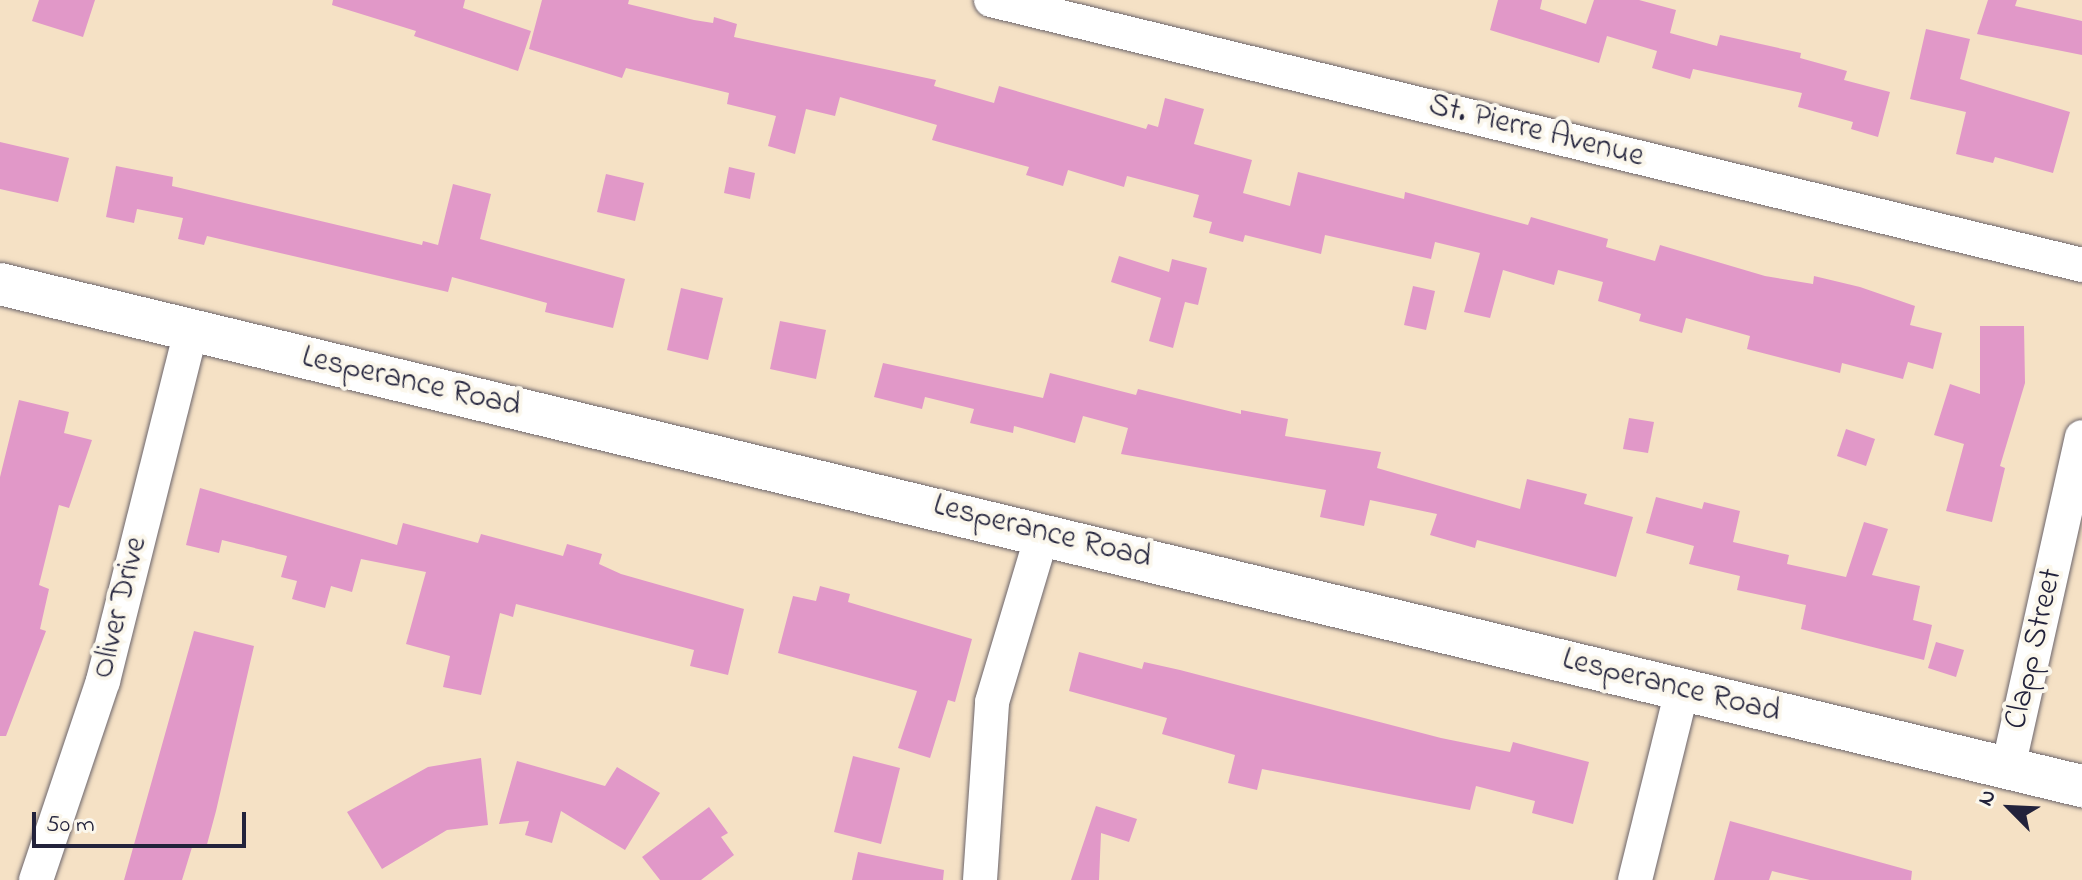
<!DOCTYPE html>
<html>
<head>
<meta charset="utf-8">
<style>
	body { margin:0 }
	#map { position:relative; width:2082px; height:880px; overflow:hidden; background:#f5e1c5; font-family:"Indie Flower",sans-serif }
	div>[style] { position:absolute }
	.building>* { inset:0; background:#e198c8 }
	.roads { filter:drop-shadow(0 0 2px #6c656b) drop-shadow(0 0 2px #6c656b) }
	.minor>* { height:34px; margin:-17px; padding:0 17px; transform-origin:17px; border-radius:17px; background:#fff }
	.major>* { height:42px; margin:-21px; padding:0 21px; transform-origin:21px; border-radius:21px; background:#fff }
	span { translate:-50% -50%; white-space:nowrap; text-align:center; line-height:1.15; -webkit-text-stroke:8px #fbf7ec; paint-order:stroke }
	.street-label { font-size:32px; color:#22223b }
	.north { position:absolute; left:1970px; top:768px; width:80px; height:80px; -webkit-text-stroke:6px #fbf7ec; paint-order:stroke; rotate:294deg; font-size:22px; font-weight:700; line-height:32px; text-align:center; color:#22223b }
	.north::after { content:''; display:block; margin:auto; width:28px; height:36px; background:#22223b; clip-path:polygon(50% 0,100% 100%,50% 72%,0 100%) }
	.scale { position:absolute; left:32px; top:812px; width:214px; height:36px; box-sizing:border-box; border:4px solid #22223b; border-top:0; padding-left:10px; font-size:24px; line-height:28px; white-space:nowrap; color:#22223b; -webkit-text-stroke:6px #fbf7ec; paint-order:stroke }
</style>
</head>
<body>
<div id="map">
	<div class="building">
		<i style="clip-path:polygon(39px 0,95px 0,83px 37px,32px 21px)"></i>
		<i style="clip-path:polygon(333px 0,465px 0,463px 8px,531px 31px,518px 71px,414px 36px,416px 31px,332px 5px)"></i>
		<i style="clip-path:polygon(542px 0,629px 0,628px 4px,694px 20px,713px 23px,714px 17px,737px 24px,734px 37px,936px 80px,934px 86px,994px 103px,999px 86px,1146px 129px,1148px 124px,1158px 127px,1165px 98px,1204px 109px,1194px 144px,1252px 160px,1243px 193px,1290px 206px,1298px 172px,1404px 199px,1405px 192px,1528px 225px,1531px 217px,1608px 239px,1606px 247px,1655px 261px,1660px 245px,1765px 276px,1813px 284px,1814px 276px,1860px 287px,1915px 306px,1910px 325px,1942px 333px,1933px 369px,1908px 362px,1903px 379px,1842px 363px,1840px 373px,1747px 349px,1750px 336px,1686px 318px,1682px 333px,1639px 321px,1641px 314px,1598px 301px,1603px 282px,1558px 270px,1554px 285px,1503px 270px,1490px 318px,1464px 312px,1480px 253px,1435px 242px,1431px 259px,1325px 235px,1321px 254px,1245px 235px,1243px 242px,1209px 233px,1212px 222px,1193px 217px,1199px 195px,1127px 176px,1124px 187px,1068px 170px,1063px 186px,1026px 175px,1029px 167px,932px 140px,937px 125px,840px 97px,835px 116px,806px 109px,795px 154px,768px 146px,776px 116px,727px 104px,729px 93px,626px 68px,622px 78px,529px 49px)"></i>
		<i style="clip-path:polygon(1498px 0,1542px 0,1540px 9px,1586px 24px,1594px 0,1639px 0,1676px 10px,1670px 33px,1717px 46px,1720px 35px,1801px 53px,1800px 58px,1847px 71px,1844px 80px,1890px 92px,1878px 137px,1851px 129px,1853px 122px,1798px 107px,1802px 93px,1693px 69px,1690px 79px,1652px 68px,1657px 51px,1607px 36px,1599px 63px,1490px 30px)"></i>
		<i style="clip-path:polygon(1988px 0,2017px 0,2015px 6px,2082px 21px,2082px 55px,1977px 34px)"></i>
		<i style="clip-path:polygon(1926px 29px,1970px 39px,1960px 79px,2070px 112px,2053px 173px,1995px 157px,1993px 163px,1956px 154px,1966px 112px,1910px 99px)"></i>
		<i style="clip-path:polygon(0 142px,69px 158px,58px 202px,0 189px)"></i>
		<i style="clip-path:polygon(116px 166px,173px 177px,172px 186px,422px 245px,423px 241px,438px 245px,453px 184px,491px 194px,480px 239px,625px 279px,613px 328px,545px 312px,547px 303px,452px 277px,448px 292px,207px 236px,204px 245px,178px 239px,183px 218px,137px 209px,134px 223px,106px 217px)"></i>
		<i style="clip-path:polygon(729px 167px,755px 173px,750px 199px,724px 193px)"></i>
		<i style="clip-path:polygon(606px 174px,644px 183px,635px 221px,597px 212px)"></i>
		<i style="clip-path:polygon(1119px 256px,1169px 272px,1172px 259px,1207px 268px,1198px 305px,1185px 302px,1173px 348px,1149px 341px,1161px 298px,1111px 282px)"></i>
		<i style="clip-path:polygon(1413px 286px,1435px 291px,1426px 330px,1404px 325px)"></i>
		<i style="clip-path:polygon(681px 288px,723px 298px,708px 360px,667px 350px)"></i>
		<i style="clip-path:polygon(780px 321px,826px 330px,816px 379px,770px 369px)"></i>
		<i style="clip-path:polygon(1980px 326px,2024px 326px,2025px 383px,2000px 466px,2005px 468px,1992px 522px,1946px 511px,1964px 444px,1934px 435px,1950px 384px,1980px 394px)"></i>
		<i style="clip-path:polygon(883px 363px,1043px 398px,1050px 373px,1136px 395px,1138px 389px,1241px 414px,1241px 410px,1288px 419px,1285px 436px,1381px 452px,1377px 468px,1520px 509px,1527px 479px,1587px 494px,1584px 504px,1633px 517px,1616px 577px,1477px 540px,1475px 548px,1430px 535px,1437px 514px,1370px 500px,1364px 526px,1320px 517px,1326px 490px,1121px 454px,1128px 428px,1083px 416px,1075px 443px,1014px 426px,1013px 433px,970px 423px,974px 409px,925px 397px,922px 409px,874px 397px)"></i>
		<i style="clip-path:polygon(19px 400px,69px 412px,64px 433px,92px 440px,69px 508px,59px 505px,39px 585px,49px 589px,40px 629px,46px 631px,6px 736px,0 736px,0 477px)"></i>
		<i style="clip-path:polygon(1629px 418px,1654px 422px,1648px 453px,1623px 449px)"></i>
		<i style="clip-path:polygon(1846px 429px,1875px 439px,1866px 466px,1837px 456px)"></i>
		<i style="clip-path:polygon(200px 488px,397px 545px,403px 523px,478px 543px,481px 534px,563px 556px,567px 544px,602px 554px,599px 564px,621px 574px,744px 609px,728px 675px,690px 666px,694px 650px,516px 604px,513px 617px,500px 613px,481px 695px,443px 687px,450px 656px,406px 644px,426px 572px,361px 559px,352px 592px,331px 586px,325px 608px,292px 599px,297px 581px,281px 577px,287px 556px,222px 540px,219px 553px,186px 545px)"></i>
		<i style="clip-path:polygon(1656px 497px,1702px 509px,1704px 502px,1740px 511px,1733px 542px,1789px 555px,1787px 564px,1846px 577px,1864px 522px,1888px 529px,1872px 575px,1920px 586px,1913px 620px,1932px 625px,1924px 660px,1801px 629px,1806px 605px,1737px 590px,1740px 576px,1689px 564px,1694px 546px,1646px 533px)"></i>
		<i style="clip-path:polygon(820px 586px,850px 594px,848px 602px,972px 639px,955px 702px,948px 700px,930px 758px,898px 748px,917px 691px,778px 653px,793px 596px,816px 601px)"></i>
		<i style="clip-path:polygon(194px 631px,254px 646px,216px 811px,206px 848px,193px 844px,182px 880px,124px 880px)"></i>
		<i style="clip-path:polygon(1936px 642px,1964px 650px,1956px 677px,1928px 668px)"></i>
		<i style="clip-path:polygon(1079px 652px,1142px 669px,1144px 662px,1180px 670px,1441px 738px,1510px 752px,1513px 742px,1589px 762px,1573px 824px,1532px 813px,1535px 801px,1476px 786px,1470px 810px,1262px 769px,1257px 790px,1228px 783px,1235px 755px,1162px 734px,1167px 718px,1069px 691px)"></i>
		<i style="clip-path:polygon(853px 756px,900px 768px,881px 844px,834px 832px)"></i>
		<i style="clip-path:polygon(481px 758px,488px 825px,447px 830px,382px 869px,347px 812px,428px 767px)"></i>
		<i style="clip-path:polygon(517px 761px,605px 786px,617px 767px,660px 793px,625px 850px,561px 811px,552px 843px,525px 835px,529px 821px,499px 824px)"></i>
		<i style="clip-path:polygon(1096px 806px,1137px 819px,1129px 842px,1101px 833px,1099px 880px,1071px 880px)"></i>
		<i style="clip-path:polygon(709px 807px,728px 833px,721px 837px,734px 855px,701px 880px,660px 880px,642px 857px)"></i>
		<i style="clip-path:polygon(1730px 821px,1912px 871px,1911px 880px,1810px 880px,1772px 871px,1769px 880px,1714px 880px)"></i>
		<i style="clip-path:polygon(858px 852px,944px 870px,943px 880px,852px 880px)"></i>
	</div>
	<div class="roads">
		<div class="minor">
			<i style="left:991px;top:0;width:1123px;rotate:13.65deg"></i>
			<i style="left:2008px;top:768px;width:339px;rotate:-77.4deg"></i>
			<i style="left:36px;top:880px;width:210px;rotate:-71.4deg"></i>
			<i style="left:103px;top:681px;width:361px;rotate:-75.9deg"></i>
			<i style="left:980px;top:880px;width:178px;rotate:-86.1deg"></i>
			<i style="left:992px;top:702px;width:177px;rotate:-73.3deg"></i>
			<i style="left:1635px;top:880px;width:196px;rotate:-76.1deg"></i>
		</div>
		<div class="major">
			<i style="left:0;top:284px;width:2142px;rotate:13.56deg"></i>
		</div>
	</div>
	<div class="street-label">
		<span style="left:1536px;top:132px;rotate:14deg">St. Pierre Avenue</span>
		<span style="left:411px;top:383px;rotate:13deg">Lesperance Road</span>
		<span style="left:1042px;top:533px;rotate:14deg">Lesperance Road</span>
		<span style="left:121px;top:608px;rotate:-76deg">Oliver Drive</span>
		<span style="left:2035px;top:649px;rotate:-77deg">Clapp Street</span>
		<span style="left:1671px;top:687px;rotate:14deg">Lesperance Road</span>
	</div>
	<div class="north">N</div>
	<div class="scale">50 m</div>
</div>
</body>
</html>
